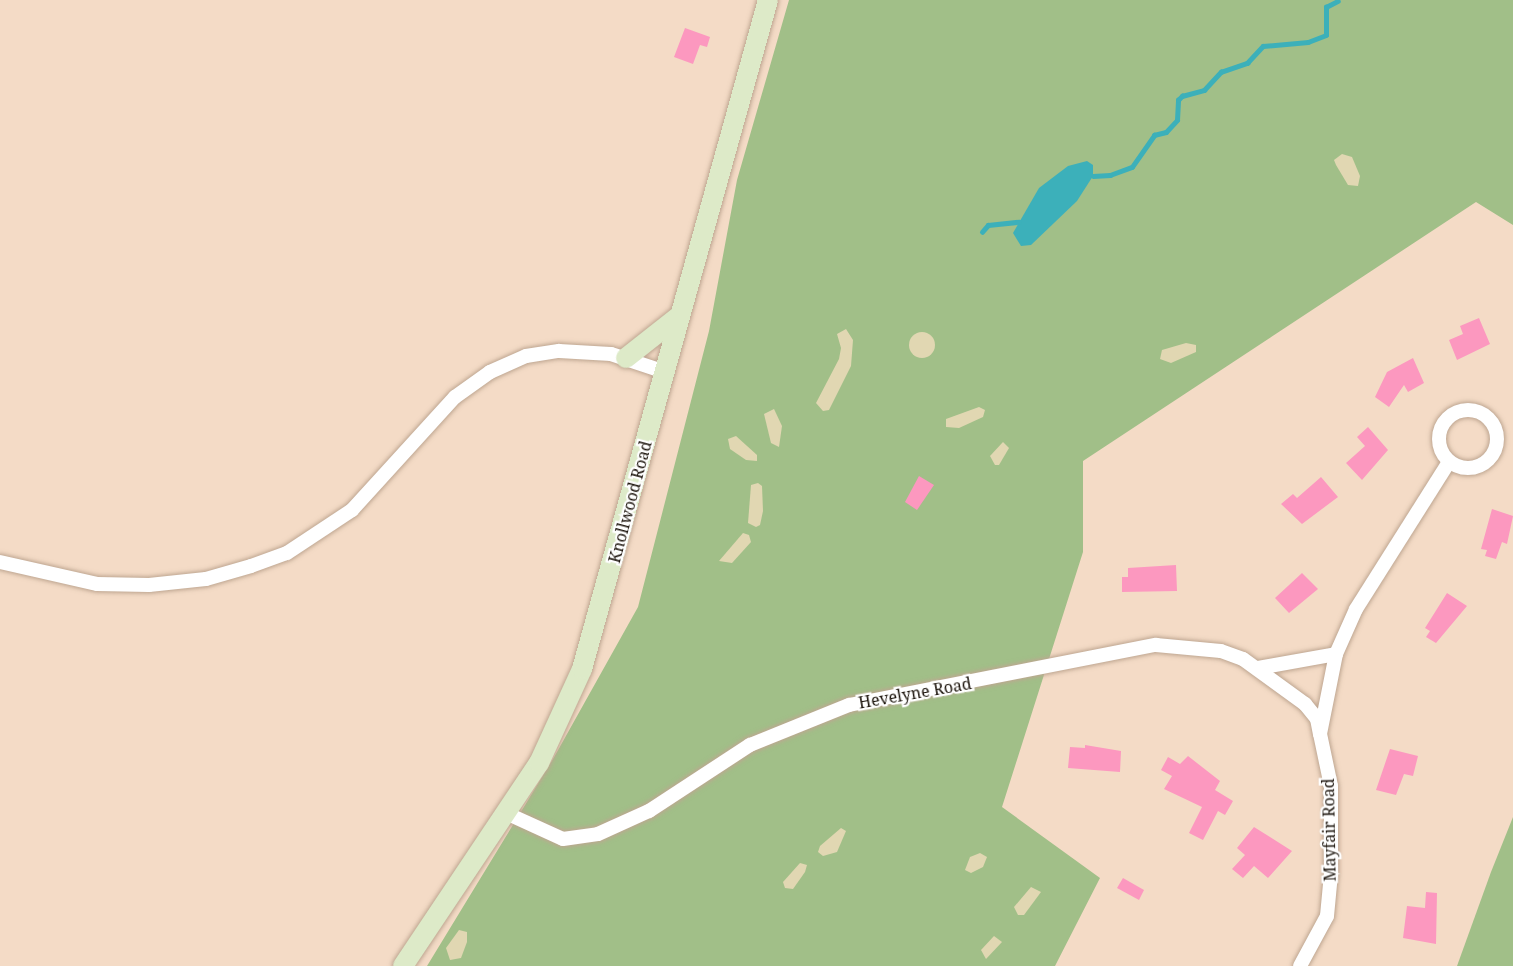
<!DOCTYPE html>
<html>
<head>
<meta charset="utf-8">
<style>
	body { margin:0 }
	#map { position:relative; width:1513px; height:966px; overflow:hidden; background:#f4dbc6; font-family:"Noto Serif",serif }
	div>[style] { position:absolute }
	.green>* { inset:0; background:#a1bf88 }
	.sand>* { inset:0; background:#e1d7b2 }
	.round { border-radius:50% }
	.water>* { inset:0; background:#3cb0ba }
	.stream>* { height:4.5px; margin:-2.25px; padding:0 2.25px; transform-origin:2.25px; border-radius:2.25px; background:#3cb0ba }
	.building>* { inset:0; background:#fc98bf }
	.roads { filter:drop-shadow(0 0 2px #bea691) drop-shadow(0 0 2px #bea691) }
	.minor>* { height:14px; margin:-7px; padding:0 7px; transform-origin:7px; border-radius:7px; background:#fff }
	.minor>.ring { margin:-7px; padding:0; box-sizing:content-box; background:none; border:14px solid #fff; border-radius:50% }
	.secondary>* { height:20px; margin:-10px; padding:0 10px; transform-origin:10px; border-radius:10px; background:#ddeac8 }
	span { translate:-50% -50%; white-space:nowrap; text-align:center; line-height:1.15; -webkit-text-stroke:4.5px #fff; paint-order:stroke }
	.street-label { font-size:16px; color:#191109 }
</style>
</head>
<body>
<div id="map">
	<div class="green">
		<i style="clip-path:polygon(789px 0,1513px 0,1513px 225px,1476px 202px,1083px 461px,1083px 552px,1002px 807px,1100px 878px,1055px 966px,427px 966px,553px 759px,638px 607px,709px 331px,737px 180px)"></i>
		<i style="clip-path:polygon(1513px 817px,1513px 966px,1457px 966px,1491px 872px)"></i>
	</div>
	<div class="sand">
		<i style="clip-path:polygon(1342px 154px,1352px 157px,1360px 176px,1358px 186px,1348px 185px,1336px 165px,1334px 160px)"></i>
		<i style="clip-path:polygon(846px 329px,853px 340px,851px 366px,829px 410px,823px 411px,816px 403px,839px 359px,841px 348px,837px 334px)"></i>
		<i class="round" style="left:909px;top:332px;width:26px;height:26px"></i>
		<i style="clip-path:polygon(1186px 343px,1196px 345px,1196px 352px,1171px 363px,1160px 359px,1162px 350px)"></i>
		<i style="clip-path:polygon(979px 407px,985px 410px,983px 417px,959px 428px,946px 427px,946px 419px)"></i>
		<i style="clip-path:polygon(774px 409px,782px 426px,779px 447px,771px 443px,764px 414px)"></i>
		<i style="clip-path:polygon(736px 436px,757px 455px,757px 461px,746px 460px,730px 449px,728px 439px)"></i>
		<i style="clip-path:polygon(1003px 442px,1009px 448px,999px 465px,995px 465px,990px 456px)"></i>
		<i style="clip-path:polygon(758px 483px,762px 486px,763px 511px,760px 525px,756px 527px,748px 523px,751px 485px)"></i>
		<i style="clip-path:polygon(743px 533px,749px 535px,751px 542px,732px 563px,719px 561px)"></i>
		<i style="clip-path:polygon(841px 828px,846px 831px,837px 852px,823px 856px,818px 852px,820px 846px)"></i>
		<i style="clip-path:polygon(980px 853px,987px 857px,983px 867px,971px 873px,965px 870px,970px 857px)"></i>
		<i style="clip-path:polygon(800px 863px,807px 865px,805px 872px,793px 889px,785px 888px,783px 882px)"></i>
		<i style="clip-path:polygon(1031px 887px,1041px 892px,1024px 915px,1018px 915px,1014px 907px)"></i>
		<i style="clip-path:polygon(459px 930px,467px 932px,467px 942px,461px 958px,450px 960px,446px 948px)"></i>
		<i style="clip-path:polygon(994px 936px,1002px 942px,986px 959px,981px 950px)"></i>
	</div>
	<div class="water">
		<i style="clip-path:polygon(1087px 161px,1093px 165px,1093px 176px,1077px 201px,1031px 245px,1021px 246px,1013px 233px,1039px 188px,1068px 166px)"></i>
	</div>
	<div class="stream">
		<i style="left:1093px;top:176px;width:17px;rotate:-3deg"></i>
		<i style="left:1110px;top:175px;width:23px;rotate:-20deg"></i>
		<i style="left:1132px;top:167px;width:39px;rotate:-55deg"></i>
		<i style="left:1154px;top:135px;width:12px;rotate:-14deg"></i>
		<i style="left:1166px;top:132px;width:16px;rotate:-47deg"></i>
		<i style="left:1177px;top:120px;width:20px;rotate:-87deg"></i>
		<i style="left:1178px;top:100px;width:6px;rotate:-45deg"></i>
		<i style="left:1182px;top:96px;width:23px;rotate:-15deg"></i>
		<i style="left:1204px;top:90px;width:25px;rotate:-47deg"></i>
		<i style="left:1221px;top:72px;width:28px;rotate:-19deg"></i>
		<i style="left:1247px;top:63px;width:23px;rotate:-47deg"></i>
		<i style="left:1263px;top:46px;width:45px;rotate:-5.1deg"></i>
		<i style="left:1308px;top:42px;width:19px;rotate:-21deg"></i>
		<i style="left:1326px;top:35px;width:28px;rotate:-90deg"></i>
		<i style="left:1326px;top:7px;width:13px;rotate:-27deg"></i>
		<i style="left:982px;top:232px;width:9px;rotate:-49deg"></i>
		<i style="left:988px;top:225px;width:31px;rotate:-6deg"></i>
	</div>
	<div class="building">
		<i style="clip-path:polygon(685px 28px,710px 37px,707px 47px,700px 45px,693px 64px,674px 57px)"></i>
		<i style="clip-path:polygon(1479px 318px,1490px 344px,1457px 360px,1449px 340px,1463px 334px,1460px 326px)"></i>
		<i style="clip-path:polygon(1413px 358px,1424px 383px,1408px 392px,1404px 385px,1389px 407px,1375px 397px,1387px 372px)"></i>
		<i style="clip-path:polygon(1368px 427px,1388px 450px,1362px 480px,1346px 463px,1365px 446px,1357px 437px)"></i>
		<i style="clip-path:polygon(919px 476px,934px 485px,917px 510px,905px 502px)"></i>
		<i style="clip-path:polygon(1321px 477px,1338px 497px,1302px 524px,1281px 504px,1293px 494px,1297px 498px)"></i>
		<i style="clip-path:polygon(1492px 509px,1513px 516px,1507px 544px,1502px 542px,1496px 559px,1485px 556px,1487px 550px,1481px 549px)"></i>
		<i style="clip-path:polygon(1176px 565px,1177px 591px,1122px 592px,1122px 577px,1128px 577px,1128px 568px)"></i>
		<i style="clip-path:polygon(1302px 573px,1318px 589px,1289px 613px,1275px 598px)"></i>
		<i style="clip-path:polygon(1447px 593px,1467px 606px,1436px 643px,1426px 637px,1430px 631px,1425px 628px)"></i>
		<i style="clip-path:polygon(1085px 745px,1121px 751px,1120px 772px,1068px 768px,1070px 747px,1085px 748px)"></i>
		<i style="clip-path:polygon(1390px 749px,1418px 756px,1413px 776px,1404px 774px,1396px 795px,1376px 790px)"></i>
		<i style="clip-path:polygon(1188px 756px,1220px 781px,1215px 790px,1233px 801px,1225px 815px,1218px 811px,1203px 840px,1189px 833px,1202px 807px,1164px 789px,1172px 776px,1161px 770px,1168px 757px,1180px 764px)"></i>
		<i style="clip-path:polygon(1254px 827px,1292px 851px,1268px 878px,1254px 866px,1243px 878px,1232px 869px,1245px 855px,1237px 848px)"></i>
		<i style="clip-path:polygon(1123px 878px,1144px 890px,1139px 900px,1117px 888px)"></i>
		<i style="clip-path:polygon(1426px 892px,1437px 893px,1436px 944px,1403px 938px,1407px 906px,1425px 908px)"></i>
	</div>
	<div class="roads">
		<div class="minor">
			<i class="ring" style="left:1439px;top:410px;width:44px;height:44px"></i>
			<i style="left:0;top:562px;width:99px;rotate:12.8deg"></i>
			<i style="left:97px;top:584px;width:52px;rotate:1.1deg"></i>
			<i style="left:149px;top:585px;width:57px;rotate:-6deg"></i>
			<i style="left:206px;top:579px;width:47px;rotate:-16.1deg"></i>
			<i style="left:251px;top:566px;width:38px;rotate:-20deg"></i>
			<i style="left:287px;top:553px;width:78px;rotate:-33.5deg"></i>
			<i style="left:352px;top:510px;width:153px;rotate:-47.7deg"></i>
			<i style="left:455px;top:397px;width:43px;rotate:-35.5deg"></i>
			<i style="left:490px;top:372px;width:39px;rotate:-24deg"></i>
			<i style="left:526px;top:356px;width:33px;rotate:-9deg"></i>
			<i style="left:559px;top:351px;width:52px;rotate:3.3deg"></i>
			<i style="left:611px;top:354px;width:57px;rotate:18.4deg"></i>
			<i style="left:1258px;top:668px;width:79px;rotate:-10.2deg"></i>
			<i style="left:508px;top:814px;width:60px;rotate:24.4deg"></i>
			<i style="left:563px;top:839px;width:35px;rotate:-8deg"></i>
			<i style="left:598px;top:834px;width:56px;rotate:-24.3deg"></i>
			<i style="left:649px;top:811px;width:121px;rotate:-33.2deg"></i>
			<i style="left:750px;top:745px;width:107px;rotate:-22deg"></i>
			<i style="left:849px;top:705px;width:313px;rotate:-11.1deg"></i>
			<i style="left:1156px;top:645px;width:65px;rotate:5.3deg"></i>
			<i style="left:1221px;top:651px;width:23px;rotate:20deg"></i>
			<i style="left:1243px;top:659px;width:77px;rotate:36deg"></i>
			<i style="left:1305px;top:704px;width:19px;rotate:51deg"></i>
			<i style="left:1317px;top:719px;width:15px;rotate:79deg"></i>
			<i style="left:1300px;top:966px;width:57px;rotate:-61.6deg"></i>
			<i style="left:1327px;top:916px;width:42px;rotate:-84.6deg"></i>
			<i style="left:1331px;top:874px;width:88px;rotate:-90deg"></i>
			<i style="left:1331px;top:786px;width:53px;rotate:-101.9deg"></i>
			<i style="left:1320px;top:734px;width:82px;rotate:-78.7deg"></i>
			<i style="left:1336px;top:654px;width:49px;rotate:-66deg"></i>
			<i style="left:1356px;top:609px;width:174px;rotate:-57.7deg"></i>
		</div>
		<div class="secondary">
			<i style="left:626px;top:358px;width:66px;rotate:-38.3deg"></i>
			<i style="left:403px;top:966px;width:244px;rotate:-56.2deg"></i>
			<i style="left:539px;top:763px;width:103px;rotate:-65.4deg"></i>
			<i style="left:582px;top:669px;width:694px;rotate:-74.46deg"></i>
		</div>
	</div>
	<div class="street-label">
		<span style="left:630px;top:502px;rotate:-75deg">Knollwood Road</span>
		<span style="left:915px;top:693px;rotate:-10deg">Hevelyne Road</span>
		<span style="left:1329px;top:830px;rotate:-91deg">Mayfair Road</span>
	</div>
</div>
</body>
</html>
